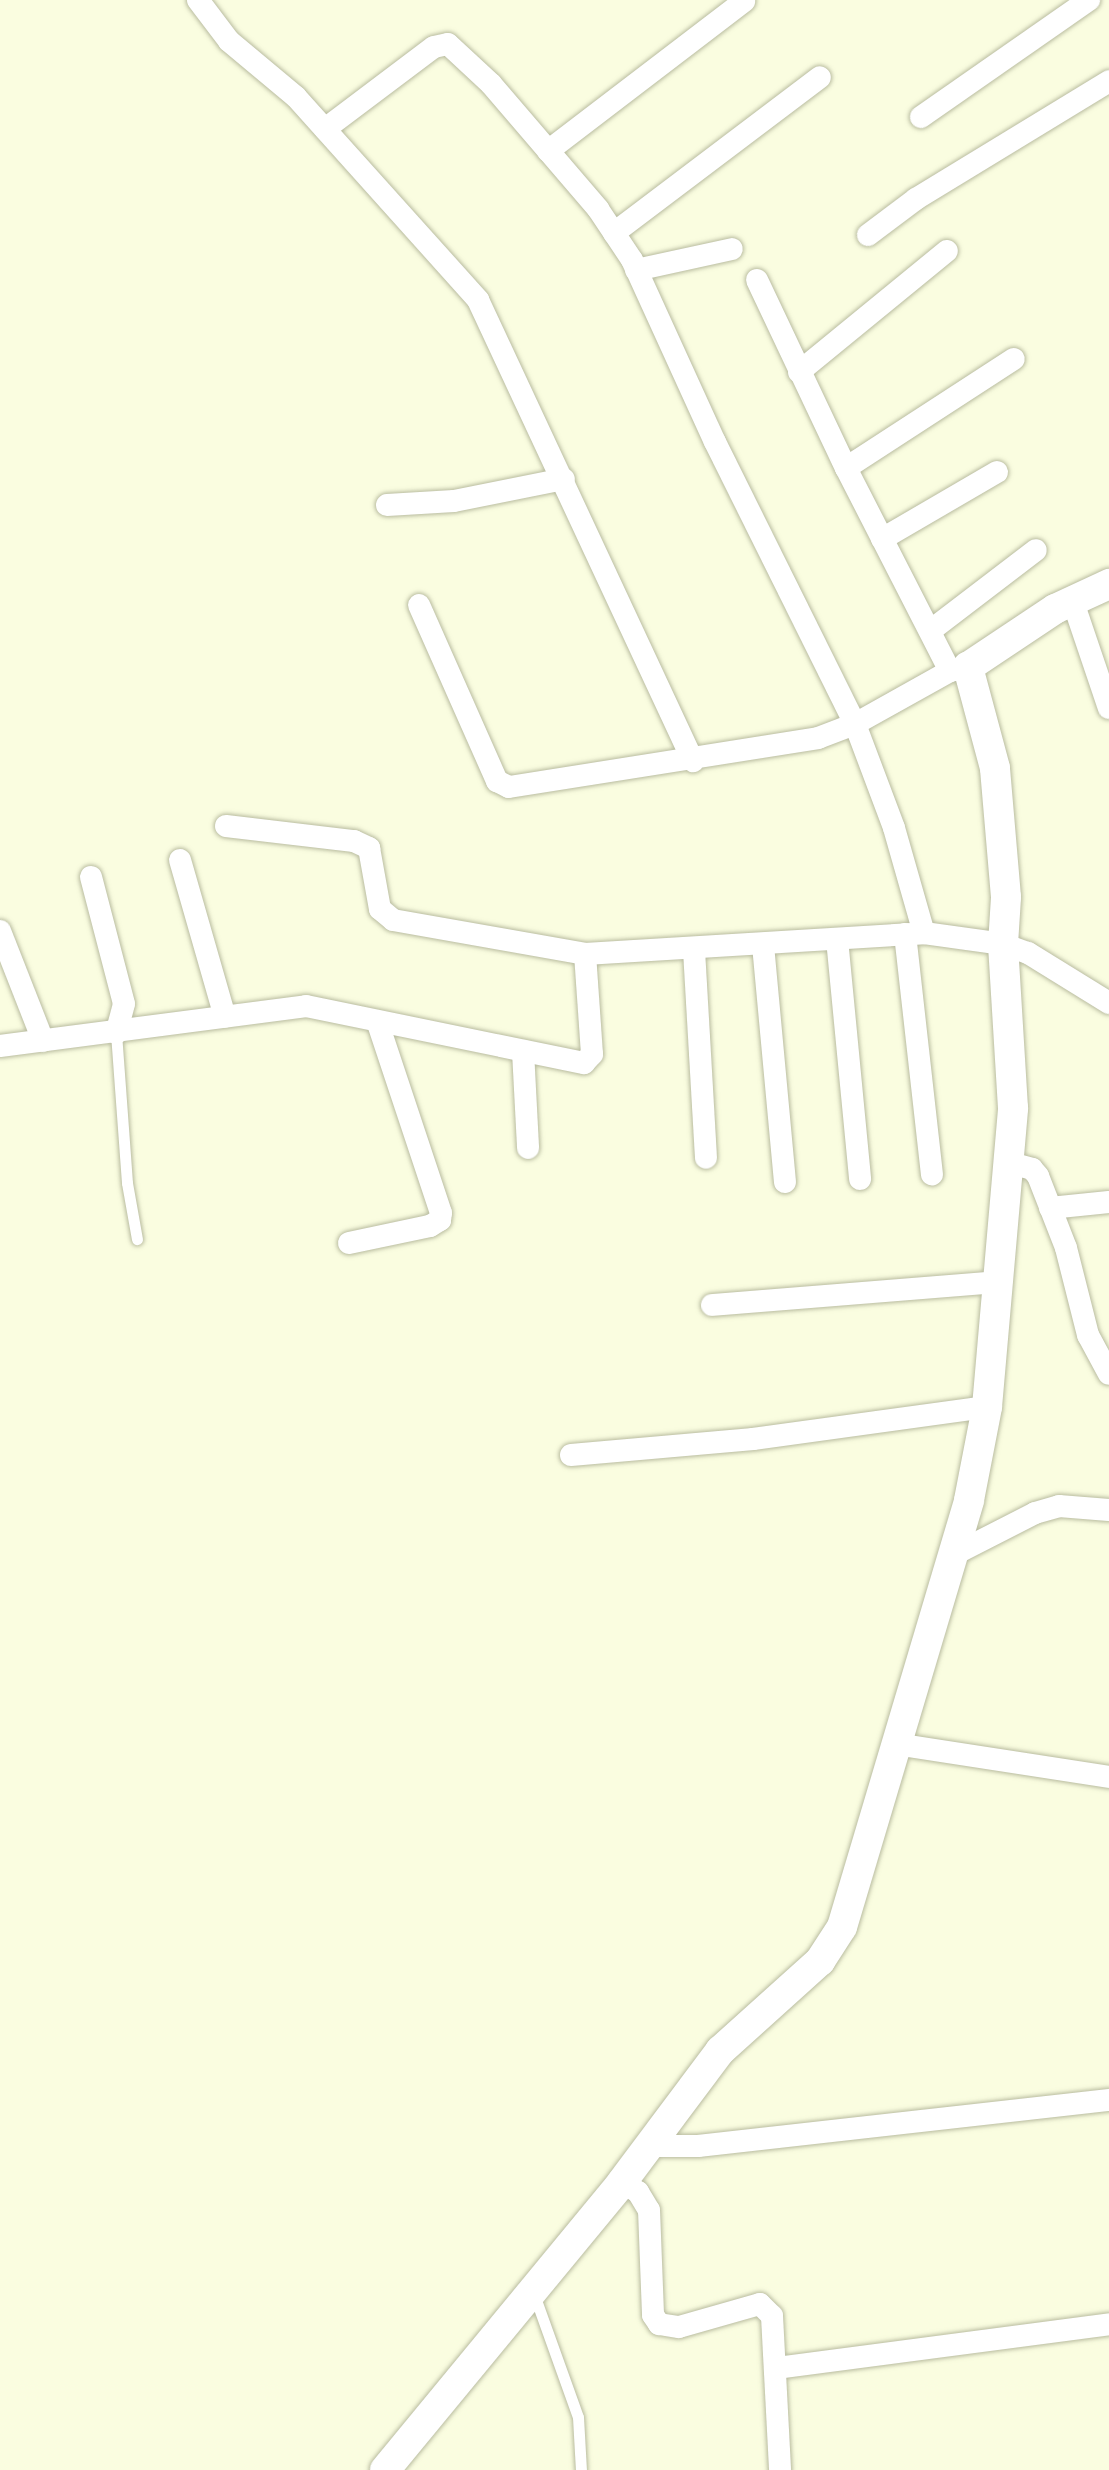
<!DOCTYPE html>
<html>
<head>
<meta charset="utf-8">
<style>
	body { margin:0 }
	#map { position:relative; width:1109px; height:2470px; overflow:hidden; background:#fafde0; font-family:Manrope,sans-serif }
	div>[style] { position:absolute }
	.roads { filter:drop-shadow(0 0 2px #b9bca0) drop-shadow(0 0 2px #b9bca0) }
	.lane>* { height:11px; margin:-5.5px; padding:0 5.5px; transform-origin:5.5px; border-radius:5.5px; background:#fff }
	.street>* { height:22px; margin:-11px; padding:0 11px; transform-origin:11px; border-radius:11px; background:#fff }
	.secondary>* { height:30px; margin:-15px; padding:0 15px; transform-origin:15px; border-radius:15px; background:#fff }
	span { translate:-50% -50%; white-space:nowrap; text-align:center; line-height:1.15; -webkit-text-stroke:8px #fafde0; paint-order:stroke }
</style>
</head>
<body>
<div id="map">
	<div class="roads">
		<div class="lane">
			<i style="left:116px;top:1033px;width:150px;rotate:85.8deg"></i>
			<i style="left:127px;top:1183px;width:57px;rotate:79.9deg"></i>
			<i style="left:535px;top:2297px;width:127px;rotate:70.3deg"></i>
			<i style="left:578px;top:2417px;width:53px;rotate:86.8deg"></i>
		</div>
		<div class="street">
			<i style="left:198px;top:0;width:51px;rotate:52.9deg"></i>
			<i style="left:229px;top:41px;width:87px;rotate:39.9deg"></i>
			<i style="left:296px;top:97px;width:273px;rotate:48.1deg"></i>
			<i style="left:478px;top:300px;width:509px;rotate:65deg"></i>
			<i style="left:921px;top:117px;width:205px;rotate:-34.9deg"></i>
			<i style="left:325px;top:129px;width:136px;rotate:-37deg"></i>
			<i style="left:434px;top:47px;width:14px;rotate:-12deg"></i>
			<i style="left:448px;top:44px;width:59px;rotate:42.9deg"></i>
			<i style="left:491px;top:84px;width:165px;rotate:49.4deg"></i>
			<i style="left:598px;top:209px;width:61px;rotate:56.3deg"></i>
			<i style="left:632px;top:260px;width:200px;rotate:65.5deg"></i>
			<i style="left:715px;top:442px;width:315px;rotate:63.6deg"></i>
			<i style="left:855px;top:724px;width:111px;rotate:69.4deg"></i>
			<i style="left:894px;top:828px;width:109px;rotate:74.1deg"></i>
			<i style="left:548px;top:151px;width:247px;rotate:-37.4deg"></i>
			<i style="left:614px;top:233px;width:258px;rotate:-37.1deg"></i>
			<i style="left:868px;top:235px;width:60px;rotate:-36.9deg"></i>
			<i style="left:916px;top:199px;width:226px;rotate:-31.4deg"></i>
			<i style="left:636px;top:270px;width:98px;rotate:-12.3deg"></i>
			<i style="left:757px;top:280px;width:208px;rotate:64.7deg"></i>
			<i style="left:846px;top:468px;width:228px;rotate:62.9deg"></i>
			<i style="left:799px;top:372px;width:191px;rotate:-39.3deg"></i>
			<i style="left:846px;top:468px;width:200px;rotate:-33deg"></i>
			<i style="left:387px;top:505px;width:67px;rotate:-3.4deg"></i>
			<i style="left:454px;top:501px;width:112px;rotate:-11.3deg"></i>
			<i style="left:882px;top:539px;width:133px;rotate:-30.2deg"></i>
			<i style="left:1072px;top:599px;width:115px;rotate:71.3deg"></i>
			<i style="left:419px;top:605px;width:193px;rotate:66.1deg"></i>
			<i style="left:497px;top:781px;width:13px;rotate:27deg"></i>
			<i style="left:509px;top:787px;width:313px;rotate:-9deg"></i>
			<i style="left:818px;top:738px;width:40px;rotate:-21deg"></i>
			<i style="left:855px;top:724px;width:109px;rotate:-29.2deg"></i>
			<i style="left:950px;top:671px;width:18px;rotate:-13deg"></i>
			<i style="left:930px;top:631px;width:133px;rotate:-37.4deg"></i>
			<i style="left:226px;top:826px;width:129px;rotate:6.7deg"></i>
			<i style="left:354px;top:841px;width:17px;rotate:25deg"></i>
			<i style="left:369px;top:848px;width:62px;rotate:79.8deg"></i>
			<i style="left:380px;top:909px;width:17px;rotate:40deg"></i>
			<i style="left:393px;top:920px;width:195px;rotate:10deg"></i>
			<i style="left:585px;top:954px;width:340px;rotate:-3.5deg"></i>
			<i style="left:924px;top:933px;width:80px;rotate:7.9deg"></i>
			<i style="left:1003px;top:944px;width:27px;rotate:20deg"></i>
			<i style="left:1028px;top:953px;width:95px;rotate:31.7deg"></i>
			<i style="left:180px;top:860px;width:163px;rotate:74deg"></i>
			<i style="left:91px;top:877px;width:131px;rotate:75.4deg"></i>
			<i style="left:124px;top:1004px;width:30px;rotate:105deg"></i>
			<i style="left:0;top:931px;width:118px;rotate:68.6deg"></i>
			<i style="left:905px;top:934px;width:242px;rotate:83.6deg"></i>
			<i style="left:837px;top:939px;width:241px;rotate:84.5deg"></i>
			<i style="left:763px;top:945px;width:238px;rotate:84.7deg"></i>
			<i style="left:694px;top:950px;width:208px;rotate:86.7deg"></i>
			<i style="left:0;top:1046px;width:309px;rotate:-7.4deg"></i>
			<i style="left:306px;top:1006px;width:284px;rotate:11.6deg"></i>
			<i style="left:584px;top:1063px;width:12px;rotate:-48deg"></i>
			<i style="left:592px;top:1054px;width:100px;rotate:-94deg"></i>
			<i style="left:523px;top:1051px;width:97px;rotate:87deg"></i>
			<i style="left:1010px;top:1163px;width:23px;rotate:15deg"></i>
			<i style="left:1032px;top:1169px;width:9px;rotate:49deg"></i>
			<i style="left:1038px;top:1176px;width:77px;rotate:68.7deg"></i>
			<i style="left:1066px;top:1248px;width:90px;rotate:75.8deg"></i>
			<i style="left:1088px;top:1335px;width:44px;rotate:61.7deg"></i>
			<i style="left:1050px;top:1208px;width:59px;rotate:-5.8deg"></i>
			<i style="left:349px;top:1243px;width:83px;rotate:-11.9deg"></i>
			<i style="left:430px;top:1226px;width:12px;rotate:-31deg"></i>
			<i style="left:440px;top:1220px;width:7px;rotate:-82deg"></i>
			<i style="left:441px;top:1213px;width:202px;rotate:-108.4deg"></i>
			<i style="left:712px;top:1305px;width:287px;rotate:-4.6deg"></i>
			<i style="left:571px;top:1455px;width:183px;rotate:-5deg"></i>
			<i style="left:753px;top:1439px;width:236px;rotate:-7.8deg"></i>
			<i style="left:951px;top:1556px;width:94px;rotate:-27.1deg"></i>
			<i style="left:1035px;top:1513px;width:25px;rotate:-16deg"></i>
			<i style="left:1059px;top:1506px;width:50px;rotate:4.6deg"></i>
			<i style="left:896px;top:1744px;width:216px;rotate:8.8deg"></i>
			<i style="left:650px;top:2146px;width:48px"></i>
			<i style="left:698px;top:2146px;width:414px;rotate:-6.4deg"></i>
			<i style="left:622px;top:2182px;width:19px;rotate:32deg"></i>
			<i style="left:638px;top:2192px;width:21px;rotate:59deg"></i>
			<i style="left:649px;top:2210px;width:105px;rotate:87.8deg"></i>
			<i style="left:653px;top:2315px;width:11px;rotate:56deg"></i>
			<i style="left:659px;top:2324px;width:20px;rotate:9deg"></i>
			<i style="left:679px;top:2327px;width:84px;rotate:-15.9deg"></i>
			<i style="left:760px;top:2304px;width:17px;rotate:45deg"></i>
			<i style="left:772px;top:2316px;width:154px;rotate:87deg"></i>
			<i style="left:777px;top:2368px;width:335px;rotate:-7.5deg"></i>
		</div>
		<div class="secondary">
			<i style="left:385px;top:2470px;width:373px;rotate:-50.5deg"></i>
			<i style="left:622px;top:2182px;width:164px;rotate:-53.2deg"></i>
			<i style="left:720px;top:2051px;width:135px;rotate:-42deg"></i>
			<i style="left:820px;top:1961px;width:40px;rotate:-57.1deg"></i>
			<i style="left:842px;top:1927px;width:445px;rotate:-73.4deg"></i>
			<i style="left:969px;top:1500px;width:95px;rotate:-79deg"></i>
			<i style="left:987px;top:1407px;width:300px;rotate:-85deg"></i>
			<i style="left:1013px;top:1108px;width:164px;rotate:-93.5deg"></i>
			<i style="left:1003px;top:944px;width:47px;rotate:-86.3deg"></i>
			<i style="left:1006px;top:897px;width:129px;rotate:-94.9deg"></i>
			<i style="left:995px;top:768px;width:105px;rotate:-105deg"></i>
			<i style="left:968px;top:667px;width:105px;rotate:-33.7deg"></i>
			<i style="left:1055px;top:609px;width:60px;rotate:-24.8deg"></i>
		</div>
	</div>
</div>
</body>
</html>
